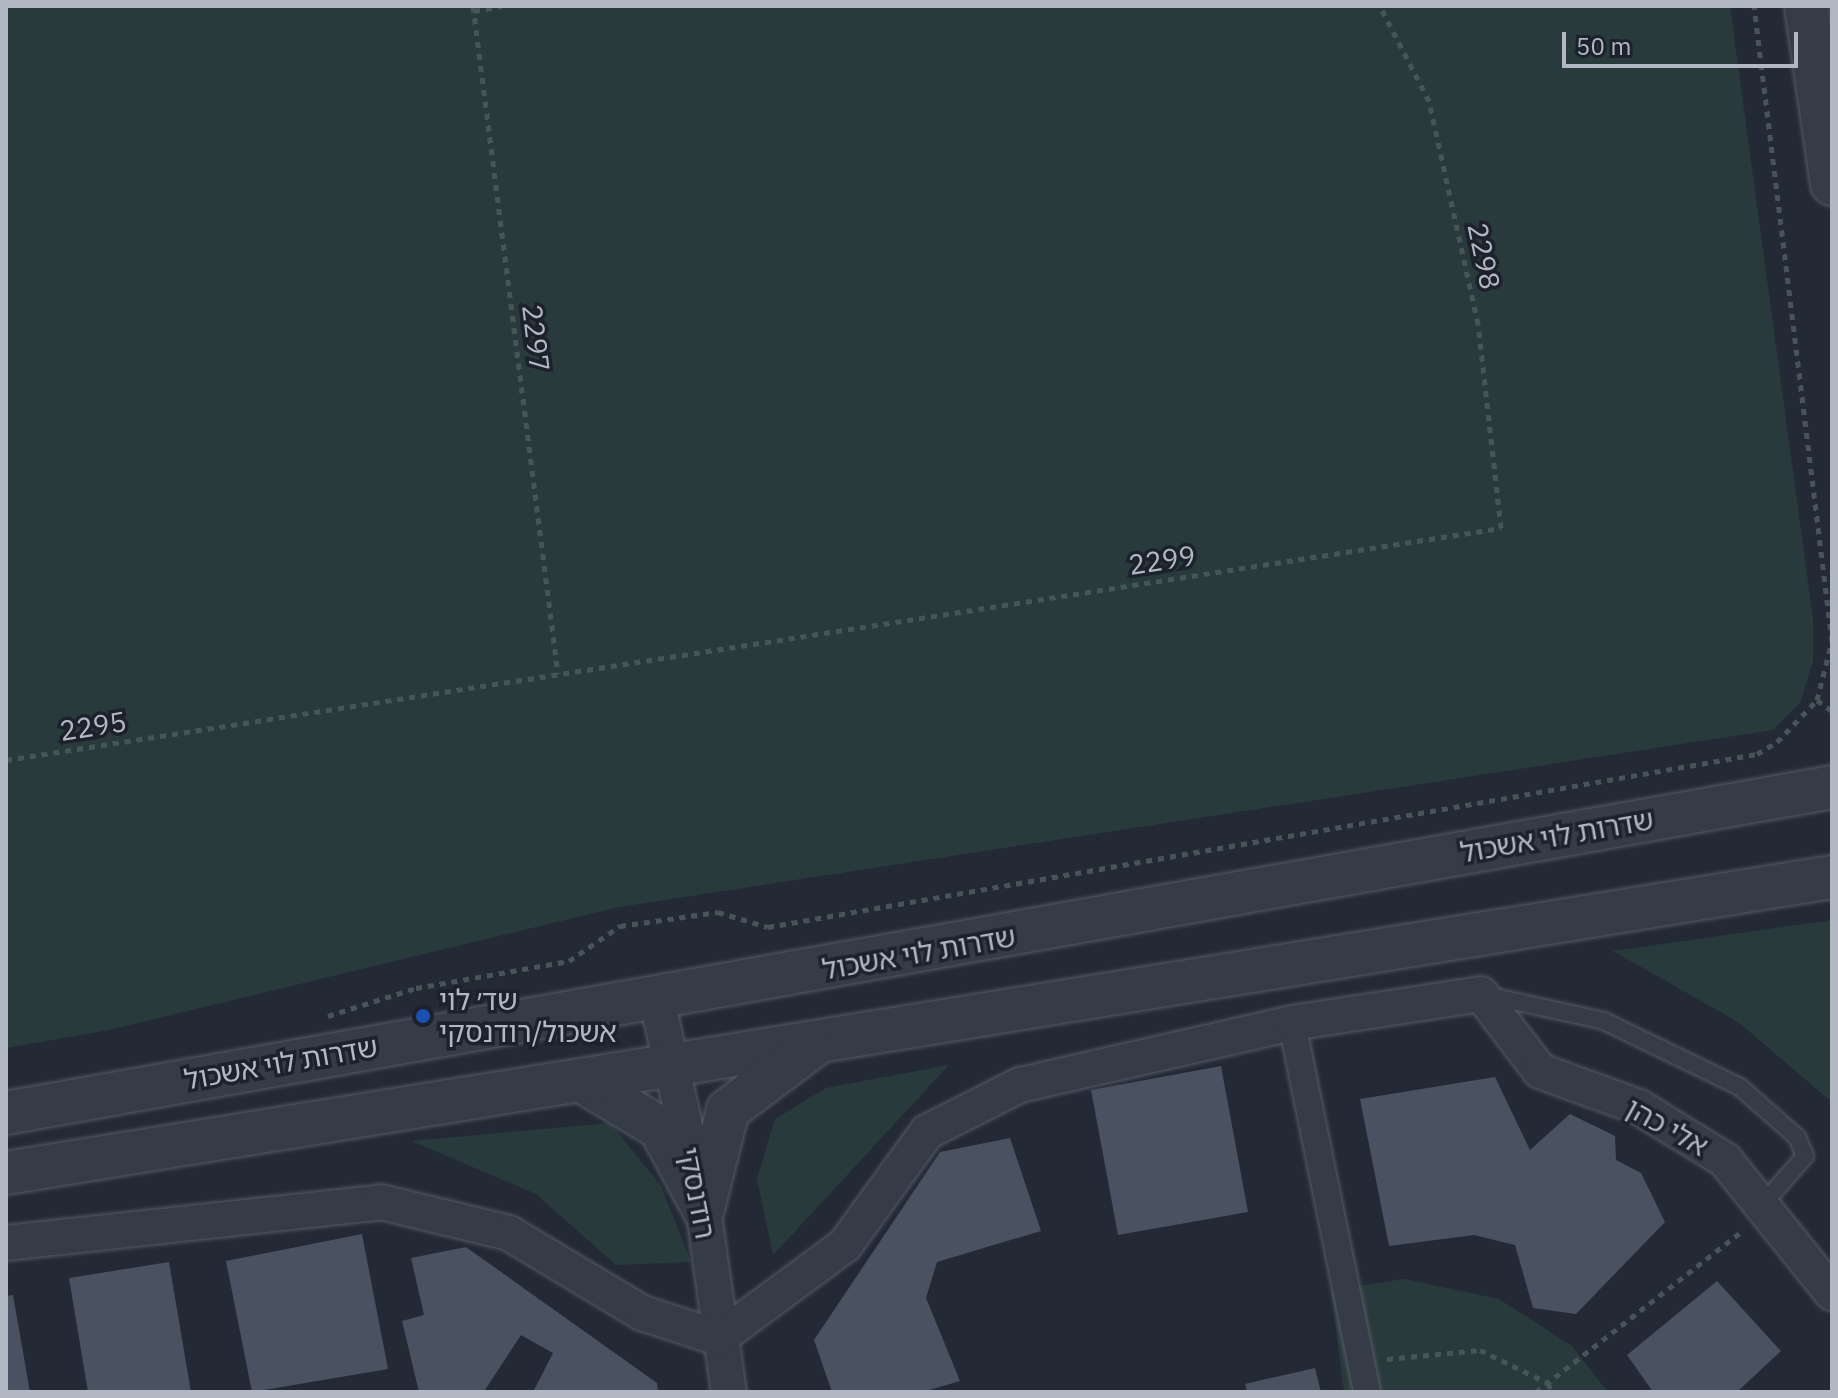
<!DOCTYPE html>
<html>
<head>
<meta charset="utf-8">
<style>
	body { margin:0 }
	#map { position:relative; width:1838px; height:1398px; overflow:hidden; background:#232a36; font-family:"IBM Plex Sans","Noto Sans Hebrew",sans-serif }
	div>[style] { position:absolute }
	.green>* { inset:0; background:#293a3c }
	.building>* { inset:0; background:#4a5160 }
	.path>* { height:5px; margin-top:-2.5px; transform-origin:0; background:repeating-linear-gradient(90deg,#475559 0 6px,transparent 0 12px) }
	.roads { filter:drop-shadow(0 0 2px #545a65) drop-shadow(0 0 2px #545a65) }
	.service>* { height:16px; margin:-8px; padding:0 8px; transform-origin:8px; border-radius:8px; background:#363c47 }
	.pedestrian>* { height:26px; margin:-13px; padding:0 13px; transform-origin:13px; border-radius:13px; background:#363c47 }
	.minor>* { height:34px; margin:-17px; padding:0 17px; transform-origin:17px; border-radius:17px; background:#363c47 }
	.tertiary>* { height:42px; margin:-21px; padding:0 21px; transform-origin:21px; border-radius:21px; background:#363c47 }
	.dots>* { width:22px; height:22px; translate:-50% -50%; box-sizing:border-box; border:4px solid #1c212c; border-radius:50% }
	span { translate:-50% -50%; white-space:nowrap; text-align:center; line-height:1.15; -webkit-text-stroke:7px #1c212c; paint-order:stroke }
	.street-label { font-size:28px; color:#b1b7c3 }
	.poi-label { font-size:28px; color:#b1b7c3 }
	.left { translate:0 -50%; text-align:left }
	.frame { position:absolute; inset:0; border:8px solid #b1b7c3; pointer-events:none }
	.scale { position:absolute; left:1562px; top:32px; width:236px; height:36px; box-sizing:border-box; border:4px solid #b1b7c3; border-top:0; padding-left:10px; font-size:24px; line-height:28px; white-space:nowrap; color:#b1b7c3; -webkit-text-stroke:6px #1c212c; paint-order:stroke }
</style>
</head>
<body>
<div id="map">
	<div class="green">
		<i style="clip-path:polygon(6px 6px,1730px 6px,1813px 619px,1813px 661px,1800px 703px,1773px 730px,619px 907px,109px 1030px,6px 1048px)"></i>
		<i style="clip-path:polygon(1832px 920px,1832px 1102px,1738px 1022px,1613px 951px)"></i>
		<i style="clip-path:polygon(949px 1065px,773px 1255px,757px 1179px,775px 1119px,826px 1088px)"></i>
		<i style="clip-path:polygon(610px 1123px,661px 1186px,691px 1262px,616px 1265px,536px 1194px,412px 1141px)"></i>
		<i style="clip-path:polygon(1404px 1279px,1499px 1299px,1572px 1346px,1608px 1392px,1344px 1392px,1331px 1290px)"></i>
	</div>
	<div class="building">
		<i style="clip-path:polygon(1221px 1066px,1248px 1212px,1118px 1235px,1091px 1090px)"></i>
		<i style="clip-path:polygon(1495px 1077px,1530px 1150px,1570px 1114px,1615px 1136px,1616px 1160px,1641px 1173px,1665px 1222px,1576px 1314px,1533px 1308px,1515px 1245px,1474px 1235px,1389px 1246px,1360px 1099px)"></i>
		<i style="clip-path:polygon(1010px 1138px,1041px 1231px,937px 1262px,926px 1298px,960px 1381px,923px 1392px,832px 1392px,814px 1340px,940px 1152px)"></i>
		<i style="clip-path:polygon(362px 1234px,388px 1369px,252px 1392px,226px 1261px)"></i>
		<i style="clip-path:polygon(466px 1247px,657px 1383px,658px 1392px,533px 1392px,553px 1353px,521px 1335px,485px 1390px,419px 1392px,402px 1321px,424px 1315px,411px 1258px)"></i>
		<i style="clip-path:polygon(169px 1262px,191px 1392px,88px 1392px,69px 1278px)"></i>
		<i style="clip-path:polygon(1717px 1281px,1781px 1351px,1737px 1392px,1653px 1392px,1627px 1355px)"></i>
		<i style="clip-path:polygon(13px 1295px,30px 1392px,6px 1392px,6px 1296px)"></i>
		<i style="clip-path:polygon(1315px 1368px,1321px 1392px,1247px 1392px,1245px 1384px)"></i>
	</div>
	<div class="path">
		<i style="left:473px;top:6px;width:673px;rotate:82.75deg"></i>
		<i style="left:474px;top:11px;width:28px;rotate:-10deg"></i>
		<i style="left:1817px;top:700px;width:19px;rotate:36deg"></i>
		<i style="left:6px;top:760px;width:1513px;rotate:-8.82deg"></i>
		<i style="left:1501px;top:528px;width:205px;rotate:-96.4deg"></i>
		<i style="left:1478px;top:324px;width:228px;rotate:-102.4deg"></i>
		<i style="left:1429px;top:101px;width:107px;rotate:-117.3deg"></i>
		<i style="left:328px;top:1016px;width:92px;rotate:-17.7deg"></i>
		<i style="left:416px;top:988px;width:155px;rotate:-10deg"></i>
		<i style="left:569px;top:961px;width:62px;rotate:-34.5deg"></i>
		<i style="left:620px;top:926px;width:99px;rotate:-8.1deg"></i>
		<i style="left:718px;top:912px;width:52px;rotate:16.7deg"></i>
		<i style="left:768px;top:927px;width:1004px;rotate:-9.92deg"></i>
		<i style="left:1757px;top:754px;width:23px;rotate:-31deg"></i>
		<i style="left:1777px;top:742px;width:58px;rotate:-46.4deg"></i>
		<i style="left:1817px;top:700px;width:61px;rotate:-75.7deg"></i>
		<i style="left:1832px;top:641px;width:640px;rotate:-97deg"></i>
		<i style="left:1387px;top:1359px;width:93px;rotate:-5.5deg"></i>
		<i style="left:1480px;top:1350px;width:76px;rotate:25.9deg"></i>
		<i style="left:1548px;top:1383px;width:10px;rotate:66deg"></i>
		<i style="left:1536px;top:1392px;width:260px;rotate:-38deg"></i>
	</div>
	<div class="roads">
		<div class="service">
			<i style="left:1486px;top:995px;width:121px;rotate:12.4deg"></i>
			<i style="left:1604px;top:1021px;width:151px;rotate:25.9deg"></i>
			<i style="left:1740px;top:1087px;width:76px;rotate:41.3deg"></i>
			<i style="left:1797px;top:1137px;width:21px;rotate:67deg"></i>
			<i style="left:1805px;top:1156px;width:64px;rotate:131.2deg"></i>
		</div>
		<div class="pedestrian">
			<i style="left:1292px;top:1023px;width:377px;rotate:78.5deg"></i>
		</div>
		<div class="minor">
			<i style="left:656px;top:995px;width:218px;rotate:77.6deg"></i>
			<i style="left:703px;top:1208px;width:186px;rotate:82deg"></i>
			<i style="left:6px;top:1243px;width:377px;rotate:-6.2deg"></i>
			<i style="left:381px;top:1202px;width:132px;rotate:13.6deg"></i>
			<i style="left:509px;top:1233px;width:155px;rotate:31deg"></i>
			<i style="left:642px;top:1313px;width:81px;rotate:18deg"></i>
			<i style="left:719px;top:1338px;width:157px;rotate:-36.4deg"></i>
			<i style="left:845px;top:1245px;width:140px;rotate:-54deg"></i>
			<i style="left:927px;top:1132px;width:104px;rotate:-26.8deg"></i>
			<i style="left:1020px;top:1085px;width:279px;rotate:-12.8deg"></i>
			<i style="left:1292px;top:1023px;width:191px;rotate:-8.7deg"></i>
			<i style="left:1481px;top:994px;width:97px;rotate:52.5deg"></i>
			<i style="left:1540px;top:1071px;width:105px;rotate:20deg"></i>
			<i style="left:1639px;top:1107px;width:101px;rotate:31.6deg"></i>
			<i style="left:1725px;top:1160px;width:171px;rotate:51.2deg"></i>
		</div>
		<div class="tertiary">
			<i style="left:1806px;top:6px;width:180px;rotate:81.7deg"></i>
			<i style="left:582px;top:1081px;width:91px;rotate:31.1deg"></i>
			<i style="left:660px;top:1128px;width:91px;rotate:61.7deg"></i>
			<i style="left:6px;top:1113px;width:1855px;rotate:-10.12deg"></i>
			<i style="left:6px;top:1173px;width:1850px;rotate:-9.21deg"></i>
			<i style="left:703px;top:1208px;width:101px;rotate:-75.7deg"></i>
			<i style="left:728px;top:1110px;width:105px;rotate:-36.9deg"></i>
		</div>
	</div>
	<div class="dots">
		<i style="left:423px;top:1016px;background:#1a4fb4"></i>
	</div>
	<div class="street-label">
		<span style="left:1484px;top:256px;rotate:78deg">2298</span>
		<span style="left:536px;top:338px;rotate:83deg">2297</span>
		<span style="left:1162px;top:560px;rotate:-9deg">2299</span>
		<span style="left:93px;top:726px;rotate:-9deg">2295</span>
		<span style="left:1557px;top:836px;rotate:-10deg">שדרות לוי אשכול</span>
		<span style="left:919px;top:953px;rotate:-10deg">שדרות לוי אשכול</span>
		<span style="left:281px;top:1063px;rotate:-10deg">שדרות לוי אשכול</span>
		<span style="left:1667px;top:1127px;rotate:29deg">אלי כהן</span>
		<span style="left:697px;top:1193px;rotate:79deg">רודנסקי</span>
	</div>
	<div class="poi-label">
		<span class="left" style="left:439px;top:1016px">שד׳ לוי<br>אשכול/רודנסקי</span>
	</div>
	<div class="frame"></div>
	<div class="scale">50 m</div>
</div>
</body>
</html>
